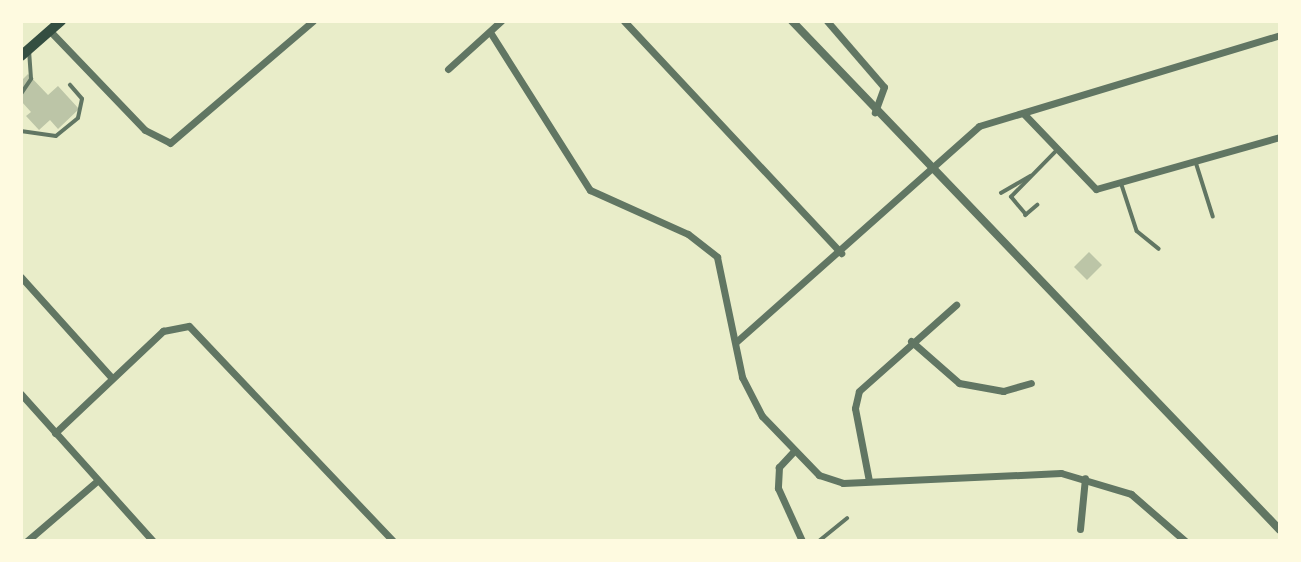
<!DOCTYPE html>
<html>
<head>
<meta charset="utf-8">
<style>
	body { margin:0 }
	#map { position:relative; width:1301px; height:562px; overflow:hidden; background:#e9edc9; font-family:Mulish,sans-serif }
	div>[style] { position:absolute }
	.building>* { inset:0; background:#bcc5a7 }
	.service>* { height:3.5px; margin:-1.75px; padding:0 1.75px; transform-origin:1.75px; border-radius:1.75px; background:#617663 }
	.minor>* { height:7px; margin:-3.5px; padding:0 3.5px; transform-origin:3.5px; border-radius:3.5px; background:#617663 }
	.tertiary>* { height:8px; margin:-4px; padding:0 4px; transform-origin:4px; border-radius:4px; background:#617663 }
	.primary>* { height:10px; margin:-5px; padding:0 5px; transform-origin:5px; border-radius:5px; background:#344e41 }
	span { translate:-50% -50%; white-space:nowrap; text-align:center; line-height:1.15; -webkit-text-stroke:6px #fefae0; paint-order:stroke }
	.frame { position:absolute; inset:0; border:23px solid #fefae0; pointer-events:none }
</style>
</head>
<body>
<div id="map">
	<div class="building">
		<i style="clip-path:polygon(28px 74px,48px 95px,58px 86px,79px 109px,58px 129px,50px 120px,39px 130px,26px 116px,31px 112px,21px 101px,21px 81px)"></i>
		<i style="clip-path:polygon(1089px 252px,1102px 265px,1087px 280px,1074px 267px)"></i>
	</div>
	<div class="service">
		<i style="left:99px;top:21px;width:12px"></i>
		<i style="left:21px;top:94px;width:18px;rotate:-56deg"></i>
		<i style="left:31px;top:79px;width:28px;rotate:-94deg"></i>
		<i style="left:21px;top:131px;width:35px;rotate:8deg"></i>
		<i style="left:56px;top:136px;width:28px;rotate:-39deg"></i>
		<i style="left:78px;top:118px;width:19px;rotate:-78deg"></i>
		<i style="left:82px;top:99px;width:18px;rotate:-131deg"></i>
		<i style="left:1196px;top:162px;width:57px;rotate:72.5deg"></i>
		<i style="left:1122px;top:185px;width:48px;rotate:71.9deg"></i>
		<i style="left:1137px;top:231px;width:28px;rotate:39deg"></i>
		<i style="left:1001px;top:193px;width:34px;rotate:-30deg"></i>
		<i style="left:1038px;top:205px;width:16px;rotate:140deg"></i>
		<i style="left:1026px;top:215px;width:23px;rotate:-130deg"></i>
		<i style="left:1011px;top:197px;width:64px;rotate:-45.6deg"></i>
		<i style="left:819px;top:541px;width:36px;rotate:-39deg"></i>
	</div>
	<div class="minor">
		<i style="left:624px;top:21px;width:318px;rotate:46.9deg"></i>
		<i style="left:827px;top:21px;width:87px;rotate:49.2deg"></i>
		<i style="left:884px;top:87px;width:27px;rotate:110deg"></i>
		<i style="left:50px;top:31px;width:137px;rotate:46.2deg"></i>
		<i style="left:145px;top:130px;width:28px;rotate:27deg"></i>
		<i style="left:170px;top:143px;width:188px;rotate:-40.5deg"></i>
		<i style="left:490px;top:32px;width:187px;rotate:57.7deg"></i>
		<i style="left:590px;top:190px;width:107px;rotate:24.2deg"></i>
		<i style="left:688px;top:234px;width:37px;rotate:38deg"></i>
		<i style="left:717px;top:257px;width:123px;rotate:78.2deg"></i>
		<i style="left:742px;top:377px;width:44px;rotate:62.9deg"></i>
		<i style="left:762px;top:416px;width:82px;rotate:46deg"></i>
		<i style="left:819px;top:475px;width:25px;rotate:18deg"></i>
		<i style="left:843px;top:483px;width:218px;rotate:-2.6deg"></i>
		<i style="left:1061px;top:473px;width:73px;rotate:16.7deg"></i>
		<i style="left:1131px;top:494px;width:72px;rotate:41deg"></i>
		<i style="left:448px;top:69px;width:72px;rotate:-42.2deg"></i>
		<i style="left:1024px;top:114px;width:104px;rotate:46.2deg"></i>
		<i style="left:1096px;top:189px;width:191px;rotate:-15.8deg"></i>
		<i style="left:21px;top:277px;width:136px;rotate:48deg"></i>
		<i style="left:911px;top:341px;width:64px;rotate:41.2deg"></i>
		<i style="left:959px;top:383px;width:45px;rotate:10.3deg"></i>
		<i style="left:1003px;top:391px;width:29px;rotate:-16deg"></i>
		<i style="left:736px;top:342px;width:325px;rotate:-41.6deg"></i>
		<i style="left:979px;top:126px;width:314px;rotate:-16.8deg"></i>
		<i style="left:21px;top:394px;width:198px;rotate:48.1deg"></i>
		<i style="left:55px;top:433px;width:149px;rotate:-43.4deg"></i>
		<i style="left:163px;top:331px;width:26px;rotate:-11deg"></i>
		<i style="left:189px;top:326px;width:296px;rotate:46.5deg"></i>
		<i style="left:793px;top:452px;width:21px;rotate:133deg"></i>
		<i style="left:779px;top:467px;width:21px;rotate:93deg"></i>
		<i style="left:778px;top:488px;width:58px;rotate:65.6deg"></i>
		<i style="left:869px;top:481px;width:74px;rotate:-100.9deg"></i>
		<i style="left:855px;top:408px;width:17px;rotate:-77deg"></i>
		<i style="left:859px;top:391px;width:130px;rotate:-41.6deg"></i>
		<i style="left:1080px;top:529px;width:51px;rotate:-84.4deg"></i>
		<i style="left:27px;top:541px;width:92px;rotate:-40.6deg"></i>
	</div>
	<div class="tertiary">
		<i style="left:792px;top:21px;width:705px;rotate:46.21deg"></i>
	</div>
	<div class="primary">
		<i style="left:21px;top:56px;width:53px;rotate:-41.2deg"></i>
	</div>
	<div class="frame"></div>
</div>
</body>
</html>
